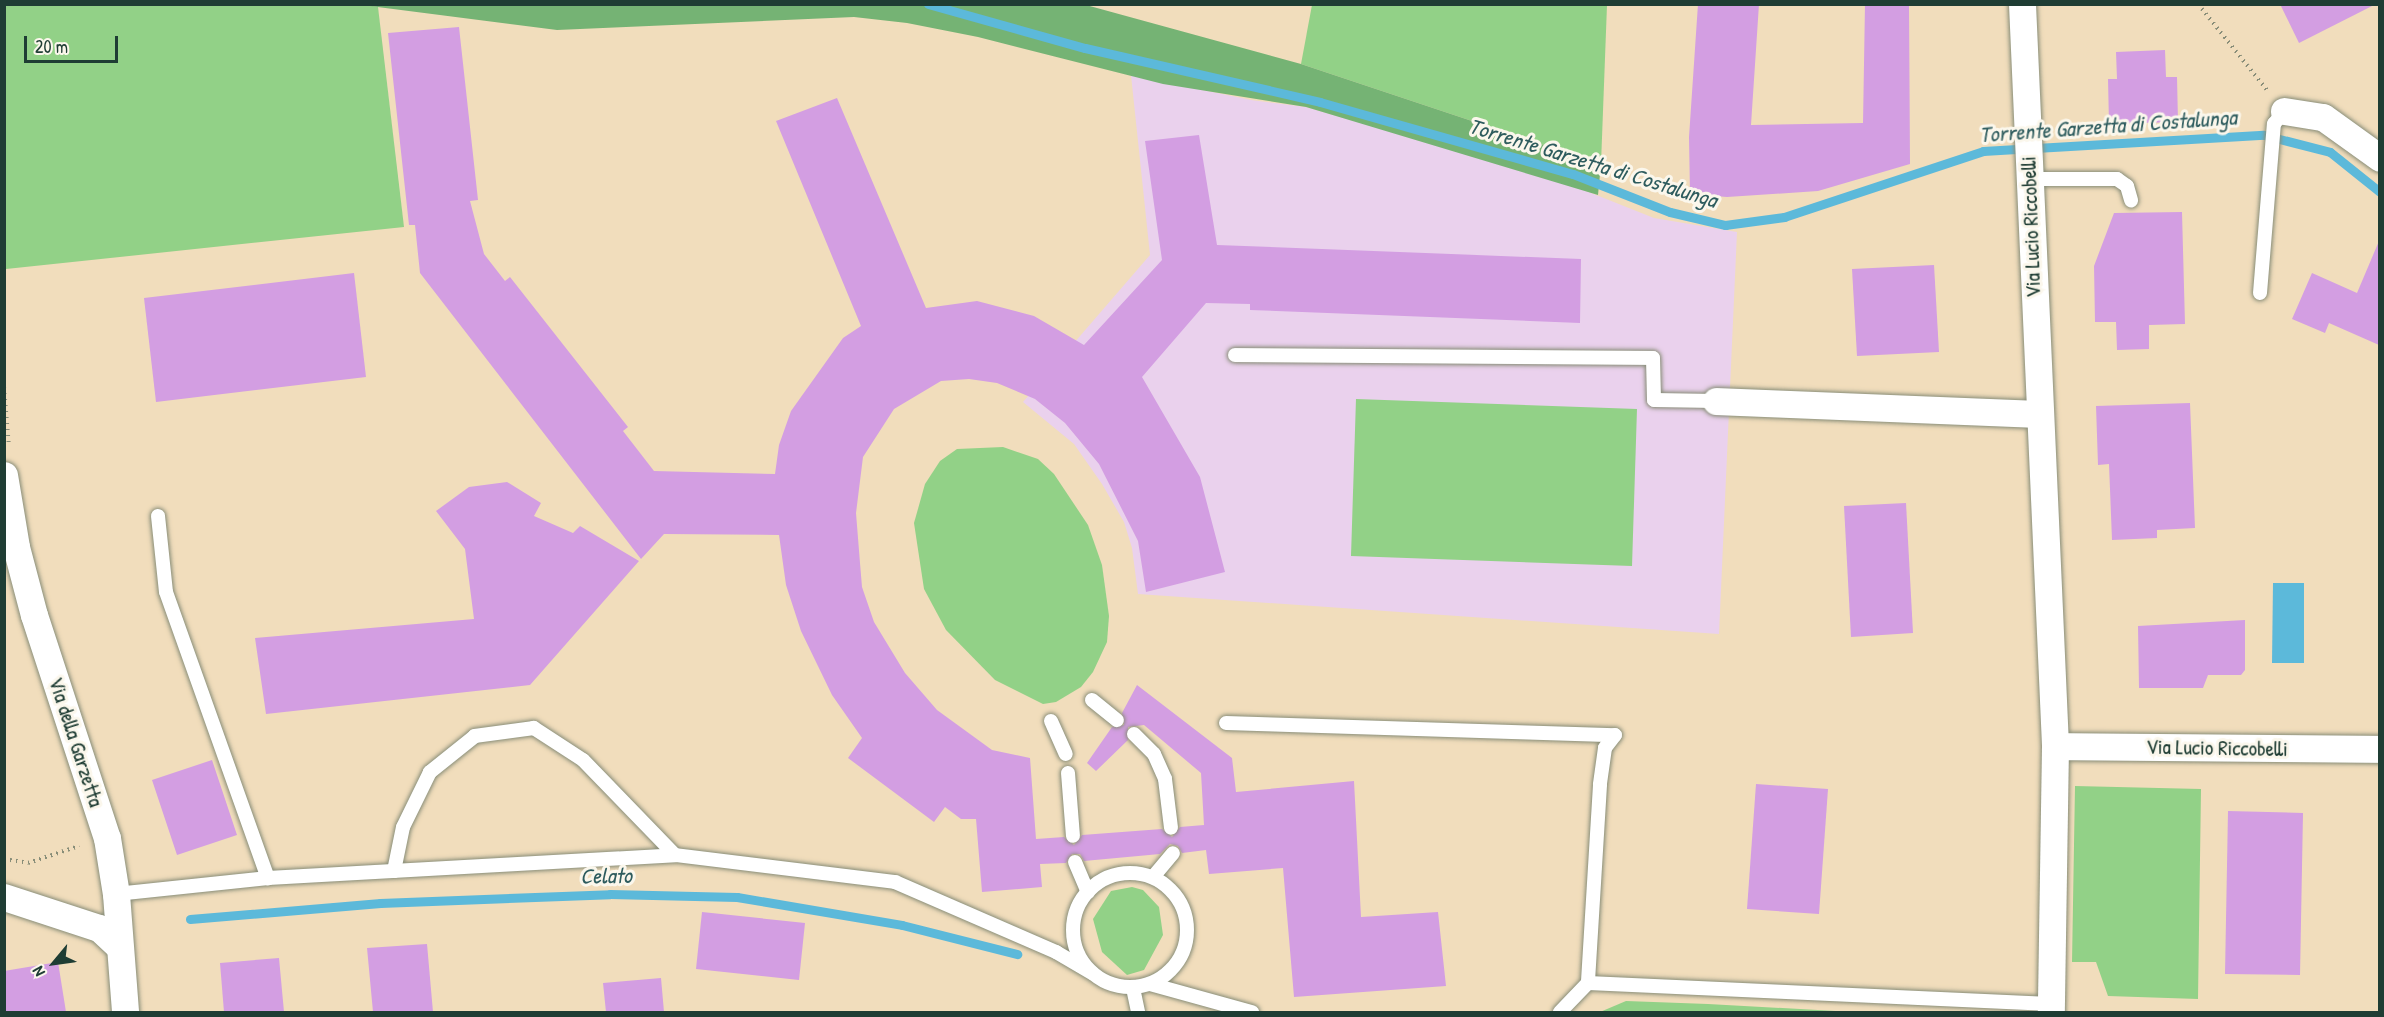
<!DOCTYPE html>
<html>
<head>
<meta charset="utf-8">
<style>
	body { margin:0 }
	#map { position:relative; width:2384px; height:1017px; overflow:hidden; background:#f1ddbc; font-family:"Patrick Hand",sans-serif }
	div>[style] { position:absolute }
	.built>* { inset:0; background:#ead1ed }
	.green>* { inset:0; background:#92d187 }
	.forest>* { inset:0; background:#75b374 }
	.water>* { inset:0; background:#5cb9da }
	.stream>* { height:9px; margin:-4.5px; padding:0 4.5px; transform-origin:4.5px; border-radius:4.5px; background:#5cb9da }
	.building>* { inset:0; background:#d39ee2 }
	.path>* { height:4px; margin-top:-2px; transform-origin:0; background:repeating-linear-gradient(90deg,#888d78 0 1.5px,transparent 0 6px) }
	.roads { filter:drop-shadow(0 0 2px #888d78) drop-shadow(0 0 2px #888d78) }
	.service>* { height:14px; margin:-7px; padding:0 7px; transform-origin:7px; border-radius:7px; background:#fff }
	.service>.ring { margin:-7px; padding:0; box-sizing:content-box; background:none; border:14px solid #fff; border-radius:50% }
	.minor>* { height:27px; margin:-13.5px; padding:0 13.5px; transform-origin:13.5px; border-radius:13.5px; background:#fff }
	span { translate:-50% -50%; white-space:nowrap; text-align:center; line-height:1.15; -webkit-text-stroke:6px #fbf7ec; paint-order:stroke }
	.street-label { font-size:21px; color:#1f3d34 }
	.water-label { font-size:22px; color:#2e5c5e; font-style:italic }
	.frame { position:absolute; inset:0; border:6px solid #1f3d34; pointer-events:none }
	.north { position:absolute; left:24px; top:933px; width:60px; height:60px; -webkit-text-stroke:4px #fbf7ec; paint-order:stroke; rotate:241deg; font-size:16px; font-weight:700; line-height:24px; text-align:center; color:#1f3d34 }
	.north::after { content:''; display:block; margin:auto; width:21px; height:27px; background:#1f3d34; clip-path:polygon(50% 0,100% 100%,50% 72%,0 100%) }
	.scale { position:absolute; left:24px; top:36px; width:94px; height:27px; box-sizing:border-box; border:3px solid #1f3d34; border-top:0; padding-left:8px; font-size:18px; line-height:21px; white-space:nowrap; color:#1f3d34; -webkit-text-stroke:4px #fbf7ec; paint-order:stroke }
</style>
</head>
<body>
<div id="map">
	<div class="built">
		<i style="clip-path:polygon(1131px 75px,1251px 100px,1306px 107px,1561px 181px,1654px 218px,1737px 232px,1719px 634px,1138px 594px,1132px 548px,1124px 522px,1102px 484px,1074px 444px,1023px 402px,1150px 255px)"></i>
	</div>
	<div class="green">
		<i style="clip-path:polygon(362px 4px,378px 7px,404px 227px,6px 269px,4px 5px)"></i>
		<i style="clip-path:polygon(1312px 5px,1607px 5px,1601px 164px,1301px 64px)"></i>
		<i style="clip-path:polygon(1356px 399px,1637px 409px,1632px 566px,1351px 556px)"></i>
		<i style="clip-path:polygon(1003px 447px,1038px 459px,1054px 474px,1088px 525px,1102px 565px,1109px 616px,1107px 642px,1093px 672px,1081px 687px,1056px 702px,1043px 704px,995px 680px,946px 630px,924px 589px,914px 523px,925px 484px,940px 461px,957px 449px)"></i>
		<i style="clip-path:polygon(2075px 786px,2201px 789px,2198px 999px,2108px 996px,2096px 962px,2072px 962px)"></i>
		<i style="clip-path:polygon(1132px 887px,1143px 890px,1159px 907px,1163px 935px,1144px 970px,1127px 975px,1102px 952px,1093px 919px,1111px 891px)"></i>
		<i style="clip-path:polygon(1626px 1001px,1708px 1004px,1853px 1012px,1600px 1012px)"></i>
	</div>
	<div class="forest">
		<i style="clip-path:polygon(362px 5px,1086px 5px,1301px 64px,1601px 164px,1598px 195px,1306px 107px,1163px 84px,978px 37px,907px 23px,854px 17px,557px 30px)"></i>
	</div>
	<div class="water">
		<i style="clip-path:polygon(2273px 583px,2304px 583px,2304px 663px,2272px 663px)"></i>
	</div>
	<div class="stream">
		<i style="left:928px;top:4px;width:163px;rotate:15.7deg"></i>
		<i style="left:1085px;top:48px;width:241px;rotate:12.9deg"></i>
		<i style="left:1320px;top:102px;width:263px;rotate:15.9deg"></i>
		<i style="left:1573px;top:174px;width:104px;rotate:21.4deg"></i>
		<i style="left:1670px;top:212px;width:57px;rotate:13.3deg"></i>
		<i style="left:1725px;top:225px;width:60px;rotate:-7.7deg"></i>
		<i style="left:1784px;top:217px;width:210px;rotate:-18.3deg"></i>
		<i style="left:1983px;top:151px;width:281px;rotate:-3.3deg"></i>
		<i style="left:2264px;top:135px;width:68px;rotate:14.4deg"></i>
		<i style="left:2330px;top:152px;width:64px;rotate:38.7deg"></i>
		<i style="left:190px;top:919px;width:191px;rotate:-4.8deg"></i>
		<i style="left:380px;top:903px;width:230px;rotate:-2.2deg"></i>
		<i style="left:610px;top:894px;width:127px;rotate:1.4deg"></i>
		<i style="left:737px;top:897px;width:167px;rotate:9.6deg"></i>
		<i style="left:902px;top:925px;width:119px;rotate:14.2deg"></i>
	</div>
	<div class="building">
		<i style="clip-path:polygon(1698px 4px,1759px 4px,1751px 125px,1863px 123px,1865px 4px,1909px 4px,1910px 164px,1818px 191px,1727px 197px,1690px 194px,1689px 137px)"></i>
		<i style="clip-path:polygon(2280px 4px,2376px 4px,2299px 43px)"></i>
		<i style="clip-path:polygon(459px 27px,478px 200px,470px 201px,484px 254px,505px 281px,510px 277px,628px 427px,623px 431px,654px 471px,775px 474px,779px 445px,791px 411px,843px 338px,861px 326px,776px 121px,837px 98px,926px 308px,977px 301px,1034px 316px,1084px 345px,1162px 260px,1145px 141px,1199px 135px,1217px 245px,1581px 259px,1580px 323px,1250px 310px,1250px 304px,1206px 303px,1142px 377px,1200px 477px,1225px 572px,1146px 592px,1138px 541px,1099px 464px,1065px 423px,1035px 399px,997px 383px,969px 379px,941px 381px,894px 409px,863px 457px,856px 513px,860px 563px,862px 587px,874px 622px,905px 673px,937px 710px,992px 750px,1030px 758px,1036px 839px,1064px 837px,1074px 845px,1082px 835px,1162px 829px,1172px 837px,1180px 827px,1204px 825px,1201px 773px,1144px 725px,1128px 727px,1128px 740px,1096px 771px,1087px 763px,1112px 727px,1124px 725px,1122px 713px,1137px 685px,1232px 758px,1236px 792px,1354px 781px,1361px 917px,1438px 912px,1446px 986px,1294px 997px,1283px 868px,1209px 874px,1206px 850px,1182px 853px,1178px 846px,1170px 844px,1160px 854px,1084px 861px,1080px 854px,1072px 854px,1066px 863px,1040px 864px,1042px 887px,982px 892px,976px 819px,961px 819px,945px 807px,934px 822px,848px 758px,862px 738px,832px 695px,801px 631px,786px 585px,779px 535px,664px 534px,641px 559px,420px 273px,415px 225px,409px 225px,388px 33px)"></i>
		<i style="clip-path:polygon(2165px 50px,2166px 77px,2177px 77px,2178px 122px,2109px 124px,2108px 79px,2117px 79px,2116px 52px)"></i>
		<i style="clip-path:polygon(2182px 212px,2185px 324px,2149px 325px,2149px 349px,2117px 350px,2116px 322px,2095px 322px,2094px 266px,2114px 213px)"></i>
		<i style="clip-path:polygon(2379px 241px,2379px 345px,2329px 323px,2325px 333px,2292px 319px,2312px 273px,2357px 293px)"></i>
		<i style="clip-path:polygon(1934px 265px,1939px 352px,1857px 356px,1852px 269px)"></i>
		<i style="clip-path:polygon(354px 273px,366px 377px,156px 402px,144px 298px)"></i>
		<i style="clip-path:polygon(2190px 403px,2195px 528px,2157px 530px,2157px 538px,2112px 540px,2109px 464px,2098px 465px,2096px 406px)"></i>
		<i style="clip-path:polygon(507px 482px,541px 503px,534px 516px,573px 533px,580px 526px,639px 561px,530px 685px,266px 714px,255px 638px,474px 619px,465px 549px,436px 511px,469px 487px)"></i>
		<i style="clip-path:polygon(1906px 503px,1913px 633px,1851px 637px,1844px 506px)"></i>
		<i style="clip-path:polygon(2245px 620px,2245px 670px,2241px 675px,2208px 675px,2203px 688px,2139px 688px,2138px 626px)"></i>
		<i style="clip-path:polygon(212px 760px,237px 835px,177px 855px,152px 780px)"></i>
		<i style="clip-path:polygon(1756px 784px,1828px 789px,1819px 914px,1747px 909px)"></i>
		<i style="clip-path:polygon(2228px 811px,2303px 813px,2300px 975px,2225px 974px)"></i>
		<i style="clip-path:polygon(702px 912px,805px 923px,799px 980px,696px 969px)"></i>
		<i style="clip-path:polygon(427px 944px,433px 1012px,373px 1012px,367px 948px)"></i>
		<i style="clip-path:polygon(279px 958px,284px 1012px,224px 1012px,220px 963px)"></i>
		<i style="clip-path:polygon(58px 962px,66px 1012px,4px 1012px,4px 971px)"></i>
		<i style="clip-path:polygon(661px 978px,664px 1012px,606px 1012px,603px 983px)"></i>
	</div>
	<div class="path">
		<i style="left:2198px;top:4px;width:110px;rotate:51.3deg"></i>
		<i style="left:4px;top:387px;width:59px;rotate:85.2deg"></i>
		<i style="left:4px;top:859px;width:24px;rotate:9deg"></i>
		<i style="left:28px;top:863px;width:54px;rotate:-18.4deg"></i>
	</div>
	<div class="roads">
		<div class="service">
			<i style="left:2029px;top:179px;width:88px"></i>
			<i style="left:2117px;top:179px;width:12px;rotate:35deg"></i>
			<i style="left:2127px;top:186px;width:15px;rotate:74deg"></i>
			<i style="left:2260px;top:293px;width:170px;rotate:-85.3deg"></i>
			<i style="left:2274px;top:124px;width:16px;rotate:-52deg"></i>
			<i style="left:1235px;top:355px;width:418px;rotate:0.4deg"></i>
			<i style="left:1653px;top:358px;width:42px;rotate:88.6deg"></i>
			<i style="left:1654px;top:400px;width:62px;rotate:0.9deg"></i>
			<i style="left:158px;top:516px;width:76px;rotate:84deg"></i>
			<i style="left:166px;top:592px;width:304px;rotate:70.4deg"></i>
			<i style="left:1092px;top:700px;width:32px;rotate:39deg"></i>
			<i style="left:1051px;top:721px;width:36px;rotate:66deg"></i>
			<i style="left:1226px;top:723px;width:389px;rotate:1.8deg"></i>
			<i style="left:1615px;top:735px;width:16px;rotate:128deg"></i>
			<i style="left:1605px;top:748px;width:37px;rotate:98deg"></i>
			<i style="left:1600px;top:785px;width:198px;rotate:93.5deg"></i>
			<i style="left:1588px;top:983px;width:463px;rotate:2.6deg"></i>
			<i style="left:1134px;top:734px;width:28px;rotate:45deg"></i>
			<i style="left:1154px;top:754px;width:27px;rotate:66deg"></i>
			<i style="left:1165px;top:779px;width:49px;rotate:83deg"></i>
			<i style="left:1068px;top:773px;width:63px;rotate:85.5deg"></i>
			<i style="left:675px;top:855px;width:222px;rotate:7deg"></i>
			<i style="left:895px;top:882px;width:176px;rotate:23.5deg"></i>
			<i style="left:1056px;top:952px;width:42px;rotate:30.3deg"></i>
			<i style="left:1075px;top:862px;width:33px;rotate:67deg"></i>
			<i class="ring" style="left:1073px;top:873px;width:100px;height:100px"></i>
			<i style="left:1153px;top:877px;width:31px;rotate:-50deg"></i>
			<i style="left:116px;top:894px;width:153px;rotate:-6deg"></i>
			<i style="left:268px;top:878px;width:408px;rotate:-3.2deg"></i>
			<i style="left:675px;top:855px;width:132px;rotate:-134.1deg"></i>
			<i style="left:583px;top:760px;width:59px;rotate:-146.9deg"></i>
			<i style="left:534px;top:728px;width:60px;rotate:172.3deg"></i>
			<i style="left:475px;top:736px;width:58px;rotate:141.3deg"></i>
			<i style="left:430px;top:772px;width:61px;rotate:116.1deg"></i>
			<i style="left:403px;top:827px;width:45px;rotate:101.6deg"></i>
			<i style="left:1150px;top:984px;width:106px;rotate:15.4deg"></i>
			<i style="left:1133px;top:988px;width:25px;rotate:78deg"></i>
			<i style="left:1560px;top:1012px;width:40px;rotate:-46deg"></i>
		</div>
		<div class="minor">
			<i style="left:2022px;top:4px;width:743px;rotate:87.45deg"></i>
			<i style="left:2055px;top:746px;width:266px;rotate:90.9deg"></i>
			<i style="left:2284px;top:111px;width:39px;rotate:9deg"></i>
			<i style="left:2323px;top:117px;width:70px;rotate:35.7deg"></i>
			<i style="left:1716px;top:401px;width:322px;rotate:2.3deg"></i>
			<i style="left:4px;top:475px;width:73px;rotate:80.5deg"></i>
			<i style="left:16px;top:547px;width:70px;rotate:75.2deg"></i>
			<i style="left:34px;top:615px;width:235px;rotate:71.9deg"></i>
			<i style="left:107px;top:838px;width:57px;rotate:80.9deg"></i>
			<i style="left:116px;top:894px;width:118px;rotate:85.6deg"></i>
			<i style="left:2055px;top:746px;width:325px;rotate:0.5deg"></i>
			<i style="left:4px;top:897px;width:100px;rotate:18.1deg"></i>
			<i style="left:99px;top:928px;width:26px;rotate:43deg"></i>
		</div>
	</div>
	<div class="street-label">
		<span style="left:2031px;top:227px;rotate:-92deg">Via Lucio Riccobelli</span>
		<span style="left:76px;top:742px;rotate:72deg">Via della Garzetta</span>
		<span style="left:2217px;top:748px;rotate:1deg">Via Lucio Riccobelli</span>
	</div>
	<div class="water-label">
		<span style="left:2108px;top:126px;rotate:-4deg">Torrente Garzetta di Costalunga</span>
		<span style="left:1593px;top:163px;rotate:17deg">Torrente Garzetta di Costalunga</span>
		<span style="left:606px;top:876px;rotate:-1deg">Celato</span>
	</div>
	<div class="frame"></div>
	<div class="north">N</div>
	<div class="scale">20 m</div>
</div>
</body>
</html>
